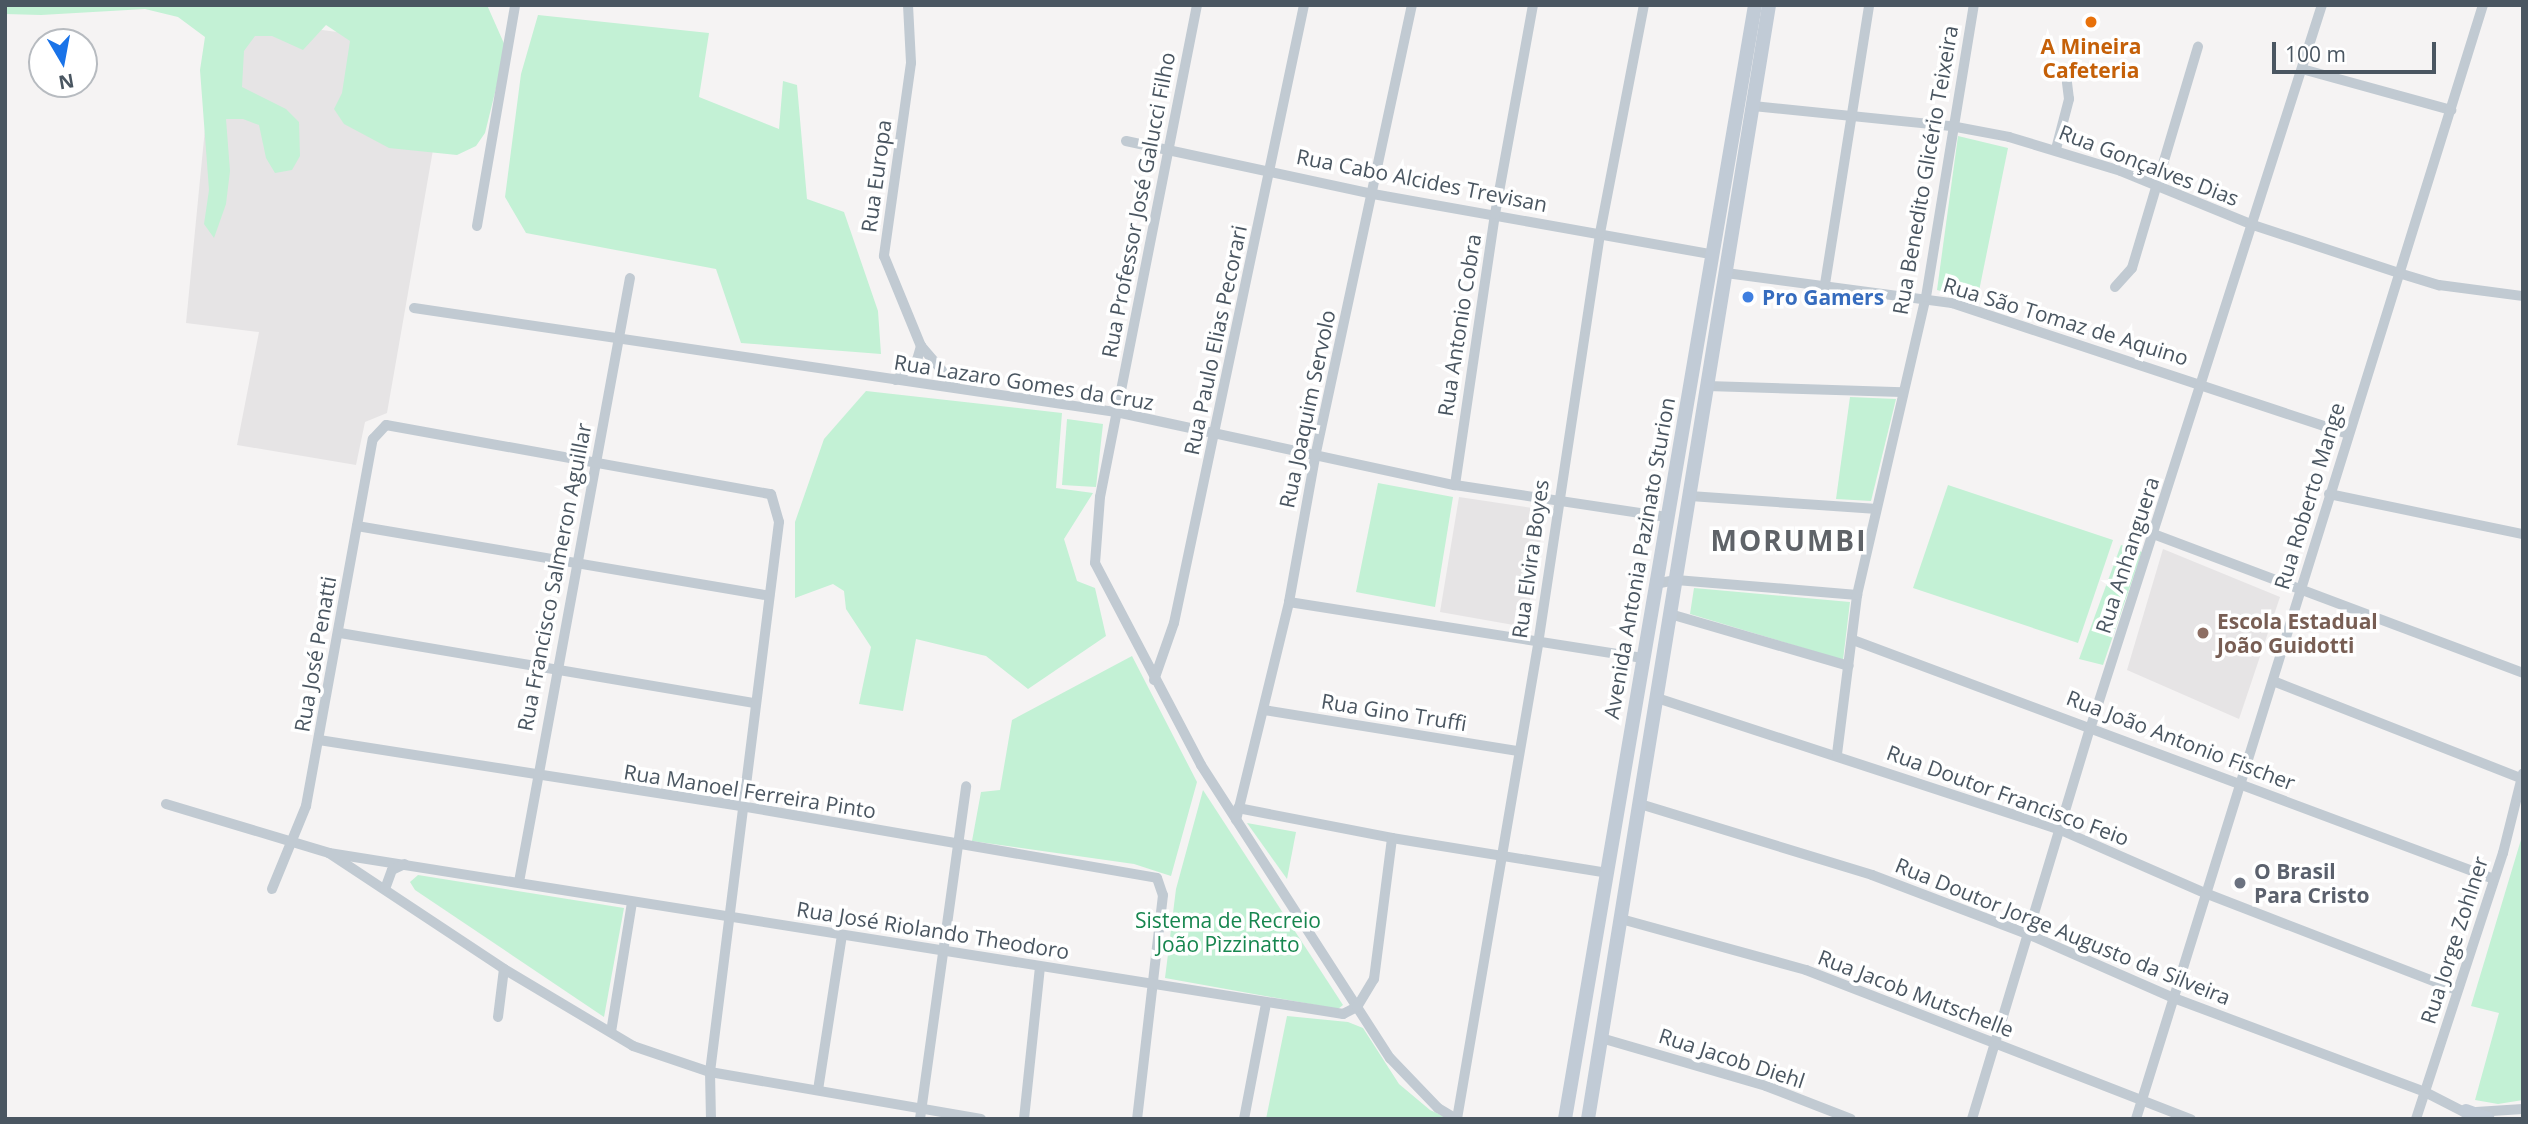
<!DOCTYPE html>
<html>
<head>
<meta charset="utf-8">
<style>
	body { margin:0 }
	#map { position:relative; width:2528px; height:1124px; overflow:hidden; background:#f5f3f3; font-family:"Open Sans",sans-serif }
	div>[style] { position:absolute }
	.education>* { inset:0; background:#e6e4e5 }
	.green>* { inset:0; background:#c3f1d5 }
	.minor>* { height:10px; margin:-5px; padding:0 5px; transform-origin:5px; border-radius:5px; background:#c1cad2 }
	.secondary>* { height:14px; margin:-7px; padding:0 7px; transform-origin:7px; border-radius:7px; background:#c1cbd6 }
	.dots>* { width:19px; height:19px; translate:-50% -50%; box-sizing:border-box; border:4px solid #fff; border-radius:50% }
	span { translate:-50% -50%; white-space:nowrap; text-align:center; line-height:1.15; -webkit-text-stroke:7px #fff; paint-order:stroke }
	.food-label { font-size:21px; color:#c56008; font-weight:700 }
	.street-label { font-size:21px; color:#4a5661 }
	.shop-label { font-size:21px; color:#366cbe; font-weight:700 }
	.left { translate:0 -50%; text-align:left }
	.education-label { font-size:21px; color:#785e54; font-weight:700 }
	.worship-label { font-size:21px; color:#5b616d; font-weight:700 }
	.park-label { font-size:21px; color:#17864f }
	.district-label { font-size:28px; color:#5f6368; font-weight:700; letter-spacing:2px }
	.frame { position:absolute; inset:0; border:7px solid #4a5661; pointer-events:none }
	.north { position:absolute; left:28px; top:28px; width:70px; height:70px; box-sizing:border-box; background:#fff; border:2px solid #b7bbc0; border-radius:50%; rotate:170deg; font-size:19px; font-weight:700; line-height:28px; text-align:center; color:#4a5661 }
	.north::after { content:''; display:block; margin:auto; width:24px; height:32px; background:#1a73e8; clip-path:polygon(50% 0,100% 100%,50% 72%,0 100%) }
	.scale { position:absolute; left:2272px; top:42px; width:164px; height:32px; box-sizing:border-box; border:4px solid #4a5661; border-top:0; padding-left:9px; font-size:21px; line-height:24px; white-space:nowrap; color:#4a5661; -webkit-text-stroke:5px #fff; paint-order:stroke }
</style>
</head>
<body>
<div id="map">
	<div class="education">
		<i style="clip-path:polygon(216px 16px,451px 47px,387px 413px,365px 422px,356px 465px,237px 445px,259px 332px,186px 323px)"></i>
		<i style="clip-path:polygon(1459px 497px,1546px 510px,1525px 627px,1440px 612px)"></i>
		<i style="clip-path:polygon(2163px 549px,2280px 597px,2239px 719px,2127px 670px)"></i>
	</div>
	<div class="green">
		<i style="clip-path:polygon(5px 5px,487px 5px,506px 48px,485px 133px,476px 146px,457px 155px,389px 148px,344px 124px,334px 109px,342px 93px,350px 41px,326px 25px,303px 50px,272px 36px,255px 36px,244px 51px,242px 87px,286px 109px,299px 122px,300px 156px,292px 170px,275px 173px,266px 158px,259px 125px,243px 119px,226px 119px,230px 171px,226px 204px,214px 238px,204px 224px,209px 190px,200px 70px,205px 37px,178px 17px,145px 9px,41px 15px,5px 14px)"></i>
		<i style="clip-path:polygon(538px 15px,709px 33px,699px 97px,779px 129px,783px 81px,797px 85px,807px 199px,844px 212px,878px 311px,881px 354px,741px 343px,716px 269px,526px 233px,505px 197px,521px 74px)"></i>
		<i style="clip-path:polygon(1958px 136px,2008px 148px,1977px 301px,1937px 290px)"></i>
		<i style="clip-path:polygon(866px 391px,1062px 413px,1056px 488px,1093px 493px,1064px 539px,1077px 581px,1095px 588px,1106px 636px,1028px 689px,986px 656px,916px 639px,903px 711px,859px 704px,871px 647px,846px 609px,844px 591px,833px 584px,795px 598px,795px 522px,824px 439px)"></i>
		<i style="clip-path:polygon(1850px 397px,1896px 399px,1871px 501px,1836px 499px)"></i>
		<i style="clip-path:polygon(1067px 419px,1103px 424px,1096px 487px,1062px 485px)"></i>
		<i style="clip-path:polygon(1378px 483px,1453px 497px,1435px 607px,1356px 592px)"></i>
		<i style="clip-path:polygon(1948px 485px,2113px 540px,2078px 643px,1913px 588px)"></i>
		<i style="clip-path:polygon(2121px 545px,2142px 552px,2103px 665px,2079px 659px)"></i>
		<i style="clip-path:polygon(1694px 588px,1850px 602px,1843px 660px,1690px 614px)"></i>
		<i style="clip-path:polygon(1132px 656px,1197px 782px,1171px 876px,1134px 864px,972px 841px,981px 792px,1000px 790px,1012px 720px)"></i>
		<i style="clip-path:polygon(1203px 790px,1343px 1005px,1338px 1009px,1165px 978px,1176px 889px)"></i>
		<i style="clip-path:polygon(1247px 823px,1296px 832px,1287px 879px)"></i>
		<i style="clip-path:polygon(2523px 833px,2523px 1100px,2498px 1104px,2475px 1100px,2499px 1013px,2471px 1006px)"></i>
		<i style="clip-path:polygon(418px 875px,624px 908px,604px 1017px,415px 890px,410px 882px)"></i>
		<i style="clip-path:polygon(1287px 1016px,1348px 1022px,1363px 1028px,1399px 1084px,1430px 1110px,1450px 1119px,1266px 1119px)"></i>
	</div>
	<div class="minor">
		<i style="left:908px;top:5px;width:58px;rotate:87deg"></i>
		<i style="left:911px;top:63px;width:195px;rotate:98deg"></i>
		<i style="left:884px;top:256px;width:97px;rotate:67.7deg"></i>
		<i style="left:1197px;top:5px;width:501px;rotate:101.15deg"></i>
		<i style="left:1100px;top:497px;width:66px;rotate:94.3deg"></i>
		<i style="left:1095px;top:563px;width:228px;rotate:62.3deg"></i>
		<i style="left:1201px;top:765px;width:349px;rotate:57.2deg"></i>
		<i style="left:1390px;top:1058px;width:69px;rotate:46.2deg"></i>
		<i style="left:1438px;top:1108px;width:21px;rotate:31deg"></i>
		<i style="left:2302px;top:69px;width:155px;rotate:15.4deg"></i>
		<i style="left:1753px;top:106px;width:199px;rotate:5.8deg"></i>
		<i style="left:1951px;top:126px;width:59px;rotate:10.7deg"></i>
		<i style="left:2009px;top:137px;width:117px;rotate:16.9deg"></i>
		<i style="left:2121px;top:171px;width:139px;rotate:22.3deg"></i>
		<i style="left:2250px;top:224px;width:160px;rotate:18.2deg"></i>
		<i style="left:2402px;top:274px;width:39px;rotate:17deg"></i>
		<i style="left:2439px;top:285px;width:85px;rotate:7.5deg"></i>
		<i style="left:1126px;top:141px;width:253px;rotate:12.1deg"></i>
		<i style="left:1373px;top:194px;width:343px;rotate:10.1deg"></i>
		<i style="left:2056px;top:149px;width:52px;rotate:-75.4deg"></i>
		<i style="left:2069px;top:99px;width:17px;rotate:-97deg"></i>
		<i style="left:477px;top:226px;width:224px;rotate:-80.2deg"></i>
		<i style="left:1726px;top:273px;width:228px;rotate:7.6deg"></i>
		<i style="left:1952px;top:303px;width:415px;rotate:18.3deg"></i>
		<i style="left:1825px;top:284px;width:282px;rotate:-81deg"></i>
		<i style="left:2115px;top:287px;width:25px;rotate:-48deg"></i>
		<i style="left:2132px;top:268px;width:231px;rotate:-73.4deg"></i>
		<i style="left:414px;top:308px;width:710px;rotate:8.43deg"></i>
		<i style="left:1116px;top:412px;width:347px;rotate:12.2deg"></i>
		<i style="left:1455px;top:485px;width:214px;rotate:8.6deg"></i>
		<i style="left:896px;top:380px;width:29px;rotate:-44deg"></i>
		<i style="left:917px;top:360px;width:15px;rotate:-74deg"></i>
		<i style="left:921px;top:346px;width:55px;rotate:49.4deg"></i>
		<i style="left:1707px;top:386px;width:195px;rotate:1.8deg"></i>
		<i style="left:1455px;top:485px;width:274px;rotate:-81.6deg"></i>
		<i style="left:1495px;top:214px;width:212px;rotate:-79.7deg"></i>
		<i style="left:2329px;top:494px;width:198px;rotate:11.7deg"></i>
		<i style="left:1690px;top:496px;width:184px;rotate:4deg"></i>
		<i style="left:357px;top:526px;width:418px;rotate:9.6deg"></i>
		<i style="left:2156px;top:535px;width:392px;rotate:20.6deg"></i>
		<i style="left:1655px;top:584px;width:21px;rotate:-11deg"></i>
		<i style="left:1676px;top:580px;width:182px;rotate:4.7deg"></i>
		<i style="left:1289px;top:602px;width:358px;rotate:9deg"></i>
		<i style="left:1670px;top:614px;width:186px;rotate:16.2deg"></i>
		<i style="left:340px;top:633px;width:419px;rotate:9.6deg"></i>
		<i style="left:1853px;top:640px;width:684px;rotate:20.45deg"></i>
		<i style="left:1154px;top:680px;width:60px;rotate:-70.7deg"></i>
		<i style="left:1174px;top:623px;width:632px;rotate:-78.12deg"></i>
		<i style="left:2273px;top:681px;width:266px;rotate:21.4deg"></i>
		<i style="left:1657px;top:698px;width:427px;rotate:18.1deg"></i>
		<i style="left:2063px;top:831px;width:155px;rotate:23.6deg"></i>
		<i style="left:2205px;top:893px;width:270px;rotate:21.1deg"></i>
		<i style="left:1264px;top:710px;width:256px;rotate:9.2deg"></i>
		<i style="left:319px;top:740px;width:427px;rotate:8.9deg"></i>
		<i style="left:741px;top:806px;width:422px;rotate:9.8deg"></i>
		<i style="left:1157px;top:878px;width:18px;rotate:71deg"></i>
		<i style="left:1163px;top:895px;width:226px;rotate:96.6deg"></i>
		<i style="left:1837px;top:754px;width:160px;rotate:-82.8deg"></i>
		<i style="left:1857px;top:595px;width:306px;rotate:-77deg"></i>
		<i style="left:1926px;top:297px;width:296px;rotate:-80.7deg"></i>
		<i style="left:166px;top:804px;width:170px;rotate:16.7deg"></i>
		<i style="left:329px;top:853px;width:210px;rotate:33.5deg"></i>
		<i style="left:504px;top:969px;width:150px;rotate:30.8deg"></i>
		<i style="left:633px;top:1046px;width:81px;rotate:18.7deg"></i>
		<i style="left:710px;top:1072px;width:275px;rotate:9.8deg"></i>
		<i style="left:1640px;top:804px;width:243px;rotate:17deg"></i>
		<i style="left:1872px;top:875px;width:169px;rotate:20.8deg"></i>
		<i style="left:2030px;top:935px;width:154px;rotate:23.7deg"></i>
		<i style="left:2171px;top:997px;width:271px;rotate:20.5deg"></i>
		<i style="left:2425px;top:1092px;width:51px;rotate:27.1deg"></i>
		<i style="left:1238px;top:808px;width:157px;rotate:11deg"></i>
		<i style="left:1392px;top:838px;width:218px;rotate:9.2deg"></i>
		<i style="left:1236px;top:820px;width:224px;rotate:-76.3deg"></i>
		<i style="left:1289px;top:602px;width:147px;rotate:-79.8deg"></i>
		<i style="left:1315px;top:457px;width:462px;rotate:-77.9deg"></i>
		<i style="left:329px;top:853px;width:1027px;rotate:9.02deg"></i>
		<i style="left:1343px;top:1014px;width:16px;rotate:-27deg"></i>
		<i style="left:1357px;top:1007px;width:33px;rotate:-59deg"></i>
		<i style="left:1374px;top:979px;width:142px;rotate:-82.7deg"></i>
		<i style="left:519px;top:882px;width:614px;rotate:-79.59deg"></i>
		<i style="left:272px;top:889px;width:90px;rotate:-67.7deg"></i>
		<i style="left:306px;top:806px;width:373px;rotate:-79.7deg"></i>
		<i style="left:373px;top:439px;width:19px;rotate:-47deg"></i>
		<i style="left:386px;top:425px;width:391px;rotate:10.2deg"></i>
		<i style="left:771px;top:494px;width:29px;rotate:74deg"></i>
		<i style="left:779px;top:522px;width:554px;rotate:97.15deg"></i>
		<i style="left:710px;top:1072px;width:47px;rotate:88.8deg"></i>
		<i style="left:385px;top:889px;width:20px;rotate:-70deg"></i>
		<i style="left:392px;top:870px;width:14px;rotate:-25deg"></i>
		<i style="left:1621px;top:919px;width:192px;rotate:15.4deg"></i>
		<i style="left:1806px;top:970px;width:413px;rotate:21.2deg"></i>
		<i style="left:498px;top:1017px;width:48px;rotate:-82.9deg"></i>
		<i style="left:611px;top:1032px;width:132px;rotate:-80.8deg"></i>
		<i style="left:1601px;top:1038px;width:172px;rotate:16.2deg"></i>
		<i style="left:1766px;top:1086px;width:91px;rotate:21.2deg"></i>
		<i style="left:818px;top:1090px;width:157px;rotate:-81.2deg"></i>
		<i style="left:2476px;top:1112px;width:47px;rotate:-3.7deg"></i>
		<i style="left:920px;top:1119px;width:336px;rotate:-82.1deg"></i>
		<i style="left:1024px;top:1119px;width:152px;rotate:-84deg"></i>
		<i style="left:1244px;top:1119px;width:117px;rotate:-79.2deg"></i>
		<i style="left:1457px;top:1119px;width:482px;rotate:-80.3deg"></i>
		<i style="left:1538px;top:644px;width:416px;rotate:-81.4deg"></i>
		<i style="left:1600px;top:233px;width:232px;rotate:-79.1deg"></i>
		<i style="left:1972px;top:1119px;width:411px;rotate:-73.2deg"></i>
		<i style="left:2091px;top:726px;width:757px;rotate:-72.24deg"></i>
		<i style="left:2136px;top:1119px;width:1167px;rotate:-72.7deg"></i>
		<i style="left:2416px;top:1119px;width:280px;rotate:-71.9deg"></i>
		<i style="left:2503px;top:853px;width:82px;rotate:-76deg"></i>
	</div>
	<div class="secondary">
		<i style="left:2466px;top:1111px;width:23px;rotate:20deg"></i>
		<i style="left:1565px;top:1119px;width:1130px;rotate:-80.32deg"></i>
		<i style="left:1588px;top:1119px;width:1129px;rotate:-80.77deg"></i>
	</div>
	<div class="dots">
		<i style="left:2091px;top:22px;background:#e8710a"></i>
		<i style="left:1748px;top:297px;background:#3f7fe0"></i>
		<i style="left:2203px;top:633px;background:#8d6e63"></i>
		<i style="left:2240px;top:883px;background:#6b7280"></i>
	</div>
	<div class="food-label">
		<span style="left:2091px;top:58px">A Mineira<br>Cafeteria</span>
	</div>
	<div class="street-label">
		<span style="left:2149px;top:165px;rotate:21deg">Rua Gonçalves Dias</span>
		<span style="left:1925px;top:170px;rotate:-80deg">Rua Benedito Glicério Teixeira</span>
		<span style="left:876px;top:176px;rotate:-82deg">Rua Europa</span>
		<span style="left:1422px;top:180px;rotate:11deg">Rua Cabo Alcides Trevisan</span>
		<span style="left:1138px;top:205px;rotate:-79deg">Rua Professor José Galucci Filho</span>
		<span style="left:2066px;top:321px;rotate:17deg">Rua São Tomaz de Aquino</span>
		<span style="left:1459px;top:325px;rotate:-81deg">Rua Antonio Cobra</span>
		<span style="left:1215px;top:340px;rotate:-78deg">Rua Paulo Elias Pecorari</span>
		<span style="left:1024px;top:382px;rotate:9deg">Rua Lazaro Gomes da Cruz</span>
		<span style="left:1307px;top:409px;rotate:-78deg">Rua Joaquim Servolo</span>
		<span style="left:2309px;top:496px;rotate:-73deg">Rua Roberto Mange</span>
		<span style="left:2127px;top:555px;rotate:-72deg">Rua Anhanguera</span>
		<span style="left:1639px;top:558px;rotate:-80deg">Avenida Antonia Pazinato Sturion</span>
		<span style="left:1530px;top:559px;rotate:-82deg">Rua Elvira Boyes</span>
		<span style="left:554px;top:577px;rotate:-79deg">Rua Francisco Salmeron Aguillar</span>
		<span style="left:315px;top:654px;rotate:-80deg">Rua José Penatti</span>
		<span style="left:1394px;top:712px;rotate:9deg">Rua Gino Truffi</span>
		<span style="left:2181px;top:740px;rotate:21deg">Rua João Antonio Fischer</span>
		<span style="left:750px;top:791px;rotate:9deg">Rua Manoel Ferreira Pinto</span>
		<span style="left:2008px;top:795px;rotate:20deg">Rua Doutor Francisco Feio</span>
		<span style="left:933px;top:930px;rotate:9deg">Rua José Riolando Theodoro</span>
		<span style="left:2063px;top:931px;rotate:22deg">Rua Doutor Jorge Augusto da Silveira</span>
		<span style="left:2454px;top:940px;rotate:-72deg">Rua Jorge Zohlner</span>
		<span style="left:1916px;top:993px;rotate:21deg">Rua Jacob Mutschelle</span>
		<span style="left:1732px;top:1058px;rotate:18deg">Rua Jacob Diehl</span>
	</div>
	<div class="shop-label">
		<span class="left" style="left:1762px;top:297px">Pro Gamers</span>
	</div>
	<div class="education-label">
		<span class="left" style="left:2217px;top:633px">Escola Estadual<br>João Guidotti</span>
	</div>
	<div class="worship-label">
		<span class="left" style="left:2254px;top:883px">O Brasil<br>Para Cristo</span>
	</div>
	<div class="park-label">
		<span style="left:1228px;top:932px">Sistema de Recreio<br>João Pìzzinatto</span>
	</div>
	<div class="district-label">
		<span style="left:1789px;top:540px">MORUMBI</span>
	</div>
	<div class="frame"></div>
	<div class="north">N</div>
	<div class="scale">100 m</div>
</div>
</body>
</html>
